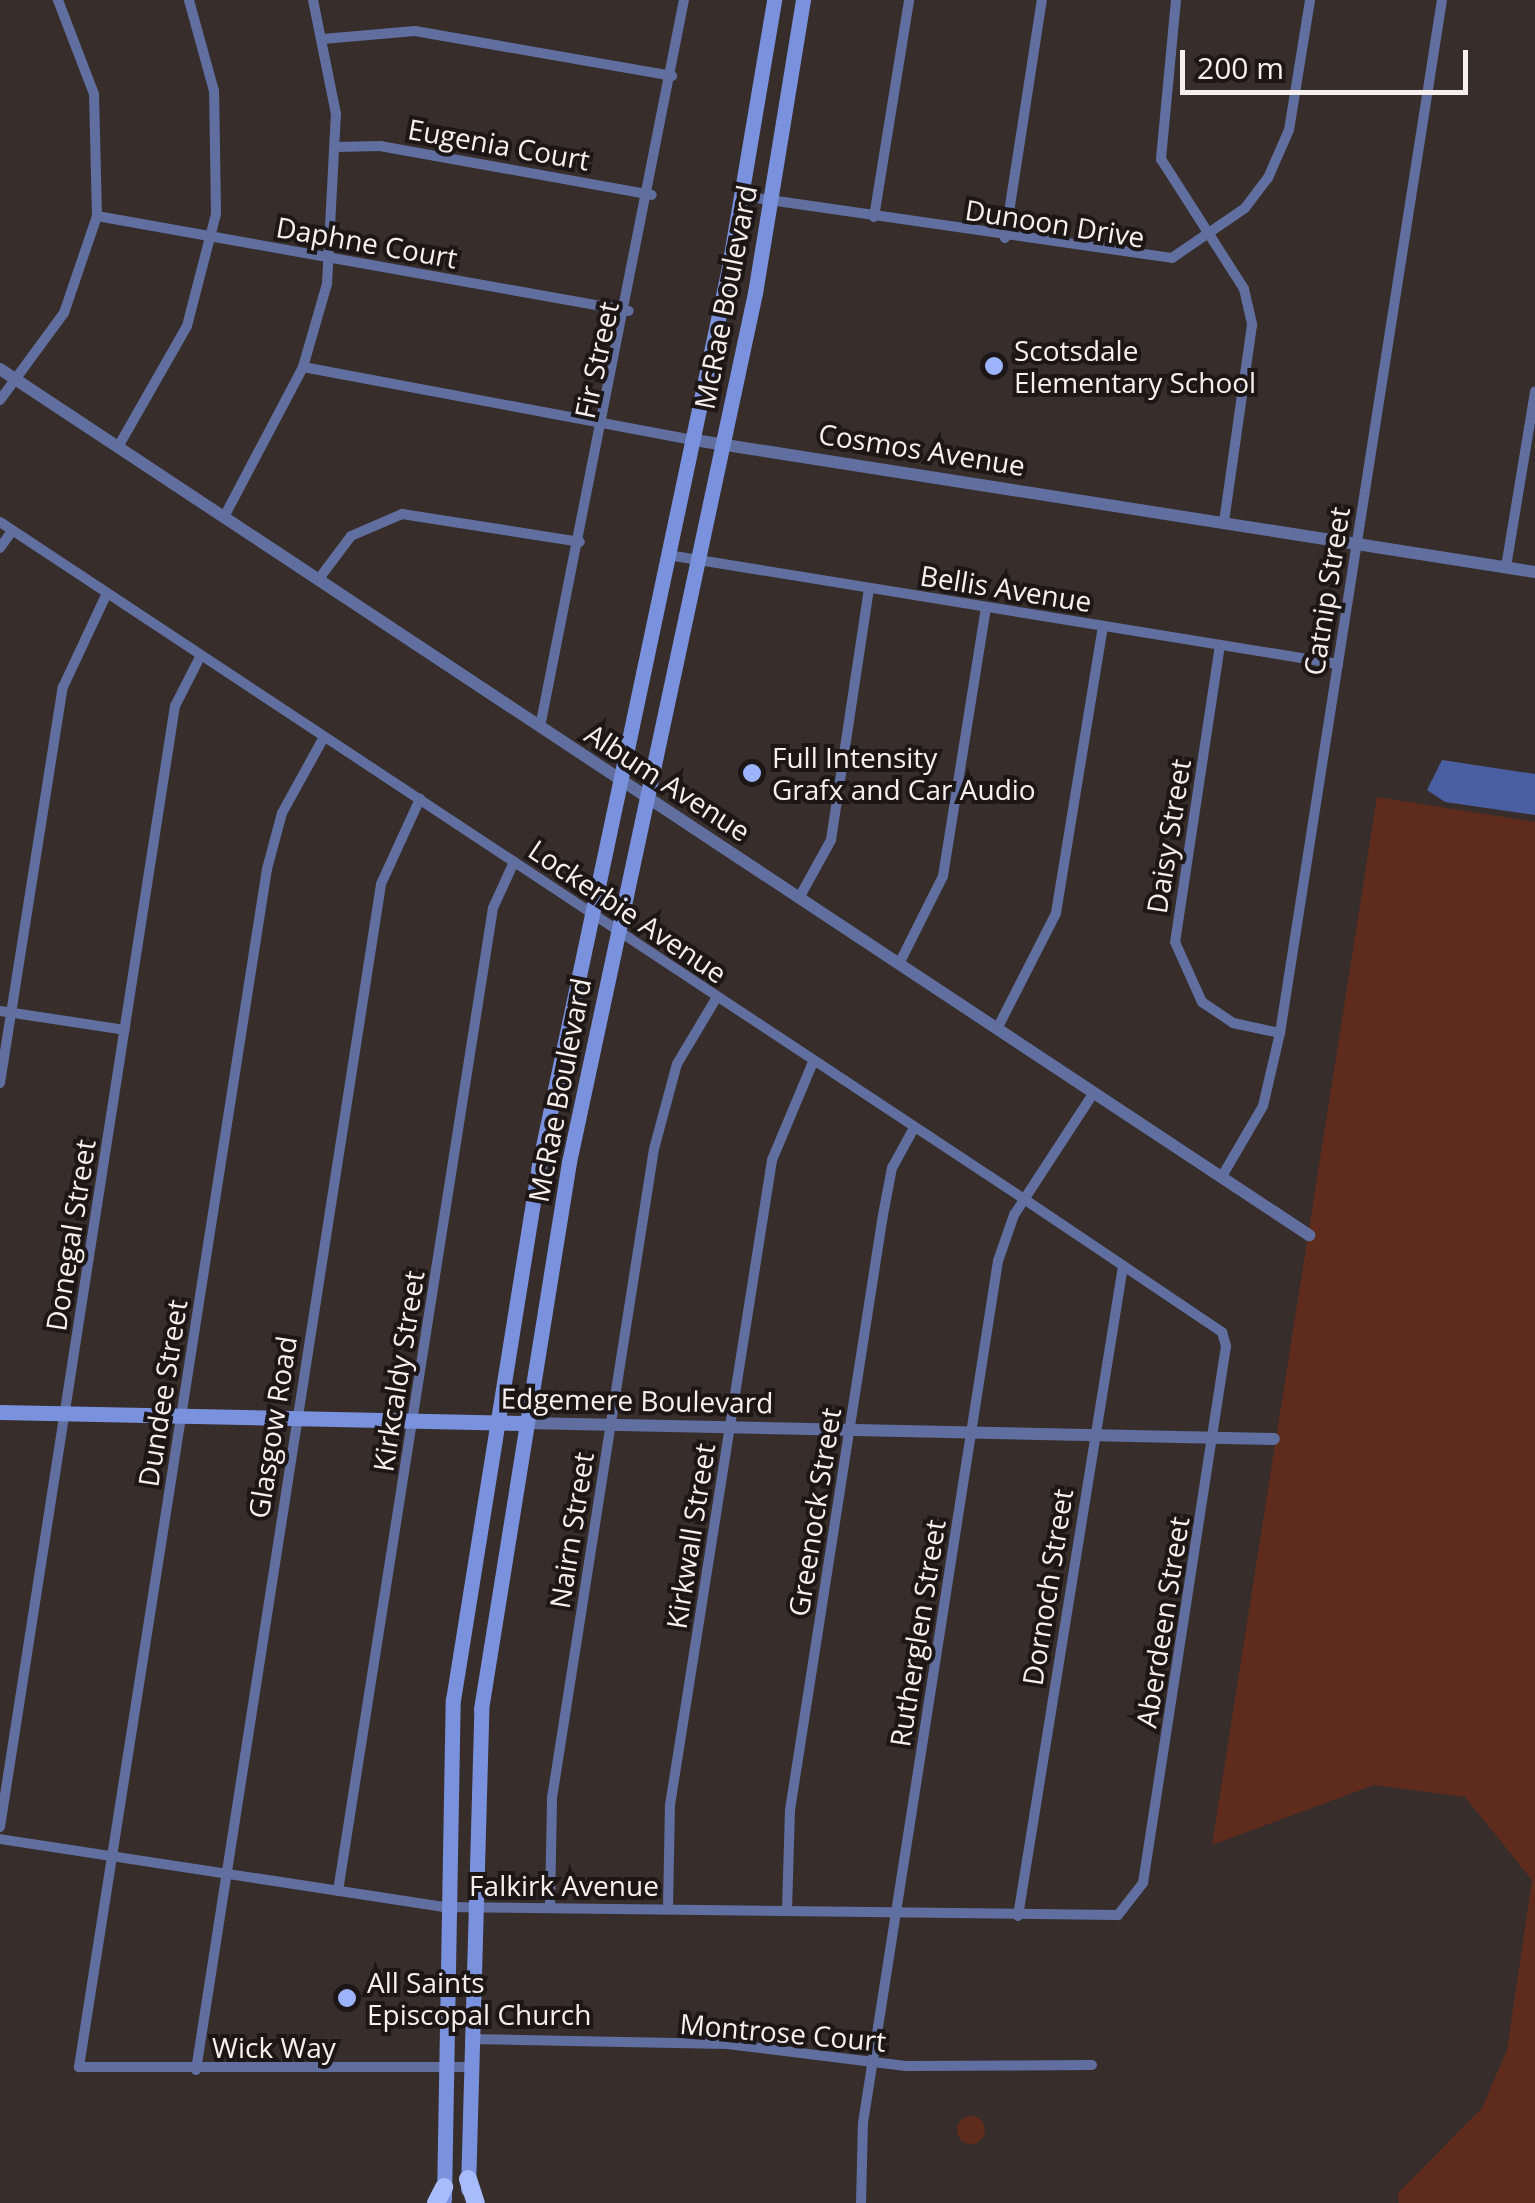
<!DOCTYPE html>
<html>
<head>
<meta charset="utf-8">
<style>
	body { margin:0 }
	#map { position:relative; width:1535px; height:2203px; overflow:hidden; background:#372e2c; font-family:"Open Sans",sans-serif }
	div>[style] { position:absolute }
	.green>* { inset:0; background:#5e2b1d }
	.round { border-radius:50% }
	.water>* { inset:0; background:#4a5ea2 }
	.minor>* { height:10px; margin:-5px; padding:0 5px; transform-origin:5px; border-radius:5px; background:#606f9f }
	.tertiary>* { height:12px; margin:-6px; padding:0 6px; transform-origin:6px; border-radius:6px; background:#606f9f }
	.secondary>* { height:15px; margin:-7.5px; padding:0 7.5px; transform-origin:7.5px; border-radius:7.5px; background:#7a92de }
	.trunk>* { height:18px; margin:-9px; padding:0 9px; transform-origin:9px; border-radius:9px; background:#a8bcfb }
	.dots>* { width:28px; height:28px; translate:-50% -50%; box-sizing:border-box; border:5px solid #1c1716; border-radius:50% }
	span { translate:-50% -50%; white-space:nowrap; text-align:center; line-height:1.15; -webkit-text-stroke:8px #1c1716; paint-order:stroke }
	.street-label { font-size:28px; color:#f6f0ee }
	.poi-label { font-size:28px; color:#f6f0ee }
	.left { translate:0 -50%; text-align:left }
	.scale { position:absolute; left:1180px; top:50px; width:288px; height:45px; box-sizing:border-box; border:5px solid #f6f0ee; border-top:0; padding-left:12px; font-size:30px; line-height:35px; white-space:nowrap; color:#f6f0ee; -webkit-text-stroke:8px #1c1716; paint-order:stroke }
</style>
</head>
<body>
<div id="map">
	<div class="green">
		<i style="clip-path:polygon(1377px 797px,1535px 822px,1535px 2203px,1399px 2203px,1398px 2193px,1482px 2108px,1507px 2050px,1532px 1880px,1465px 1797px,1374px 1785px,1212px 1845px)"></i>
		<i class="round" style="left:957px;top:2116px;width:28px;height:28px"></i>
	</div>
	<div class="water">
		<i style="clip-path:polygon(1442px 760px,1535px 774px,1535px 815px,1445px 802px,1427px 790px)"></i>
	</div>
	<div class="minor">
		<i style="left:1176px;top:0;width:160px;rotate:95.4deg"></i>
		<i style="left:1161px;top:159px;width:154px;rotate:57.4deg"></i>
		<i style="left:1244px;top:289px;width:37px;rotate:77deg"></i>
		<i style="left:1252px;top:325px;width:199px;rotate:98.1deg"></i>
		<i style="left:323px;top:39px;width:92px;rotate:-5deg"></i>
		<i style="left:415px;top:31px;width:261px;rotate:9.9deg"></i>
		<i style="left:337px;top:147px;width:43px;rotate:-1.3deg"></i>
		<i style="left:380px;top:146px;width:276px;rotate:10.2deg"></i>
		<i style="left:742px;top:196px;width:434px;rotate:8.2deg"></i>
		<i style="left:1172px;top:258px;width:88px;rotate:-34.4deg"></i>
		<i style="left:1245px;top:208px;width:38px;rotate:-53deg"></i>
		<i style="left:1268px;top:178px;width:52px;rotate:-66.4deg"></i>
		<i style="left:1289px;top:130px;width:132px;rotate:-80.8deg"></i>
		<i style="left:97px;top:216px;width:540px;rotate:10.12deg"></i>
		<i style="left:874px;top:217px;width:220px;rotate:-80.8deg"></i>
		<i style="left:1005px;top:238px;width:241px;rotate:-81.2deg"></i>
		<i style="left:303px;top:367px;width:398px;rotate:10.6deg"></i>
		<i style="left:0;top:400px;width:108px;rotate:-53.7deg"></i>
		<i style="left:64px;top:313px;width:102px;rotate:-71.2deg"></i>
		<i style="left:97px;top:216px;width:122px;rotate:-91.4deg"></i>
		<i style="left:94px;top:94px;width:101px;rotate:-111deg"></i>
		<i style="left:118px;top:447px;width:139px;rotate:-60.3deg"></i>
		<i style="left:187px;top:326px;width:116px;rotate:-75.5deg"></i>
		<i style="left:216px;top:214px;width:123px;rotate:-90.9deg"></i>
		<i style="left:214px;top:91px;width:94px;rotate:-105.4deg"></i>
		<i style="left:224px;top:517px;width:170px;rotate:-62.2deg"></i>
		<i style="left:303px;top:367px;width:86px;rotate:-73.9deg"></i>
		<i style="left:327px;top:284px;width:170px;rotate:-87deg"></i>
		<i style="left:336px;top:114px;width:116px;rotate:-101.4deg"></i>
		<i style="left:0;top:522px;width:1228px;rotate:33.47deg"></i>
		<i style="left:1024px;top:1199px;width:239px;rotate:33.9deg"></i>
		<i style="left:1222px;top:1332px;width:15px;rotate:74deg"></i>
		<i style="left:1226px;top:1346px;width:543px;rotate:98.79deg"></i>
		<i style="left:1143px;top:1883px;width:41px;rotate:128deg"></i>
		<i style="left:1118px;top:1915px;width:674px;rotate:-179.32deg"></i>
		<i style="left:444px;top:1907px;width:449px;rotate:-171.3deg"></i>
		<i style="left:0;top:548px;width:21px;rotate:-55deg"></i>
		<i style="left:668px;top:555px;width:679px;rotate:9.24deg"></i>
		<i style="left:1506px;top:567px;width:178px;rotate:-80.6deg"></i>
		<i style="left:318px;top:580px;width:55px;rotate:-53.1deg"></i>
		<i style="left:351px;top:536px;width:56px;rotate:-23.3deg"></i>
		<i style="left:402px;top:514px;width:180px;rotate:8.9deg"></i>
		<i style="left:1220px;top:645px;width:300px;rotate:98.6deg"></i>
		<i style="left:1175px;top:942px;width:66px;rotate:65.8deg"></i>
		<i style="left:1202px;top:1002px;width:37px;rotate:34deg"></i>
		<i style="left:1233px;top:1023px;width:48px;rotate:12deg"></i>
		<i style="left:540px;top:727px;width:741px;rotate:-78.8deg"></i>
		<i style="left:324px;top:737px;width:87px;rotate:118.9deg"></i>
		<i style="left:282px;top:813px;width:58px;rotate:105deg"></i>
		<i style="left:267px;top:869px;width:1213px;rotate:98.92deg"></i>
		<i style="left:79px;top:2067px;width:389px"></i>
		<i style="left:799px;top:898px;width:66px;rotate:-61.1deg"></i>
		<i style="left:831px;top:840px;width:254px;rotate:-81.4deg"></i>
		<i style="left:899px;top:964px;width:98px;rotate:-63.4deg"></i>
		<i style="left:943px;top:876px;width:271px;rotate:-80.9deg"></i>
		<i style="left:0;top:1011px;width:126px;rotate:8.6deg"></i>
		<i style="left:997px;top:1029px;width:130px;rotate:-63deg"></i>
		<i style="left:1056px;top:913px;width:291px;rotate:-80.7deg"></i>
		<i style="left:0;top:1083px;width:401px;rotate:-81deg"></i>
		<i style="left:63px;top:687px;width:104px;rotate:-64.9deg"></i>
		<i style="left:1221px;top:1178px;width:83px;rotate:-59.7deg"></i>
		<i style="left:1263px;top:1106px;width:75px;rotate:-76.9deg"></i>
		<i style="left:1280px;top:1033px;width:1046px;rotate:-81.09deg"></i>
		<i style="left:0;top:1827px;width:1135px;rotate:-81.13deg"></i>
		<i style="left:175px;top:706px;width:57px;rotate:-63deg"></i>
		<i style="left:338px;top:1891px;width:995px;rotate:-81.04deg"></i>
		<i style="left:493px;top:908px;width:51px;rotate:-65.5deg"></i>
		<i style="left:550px;top:1905px;width:107px;rotate:-88.9deg"></i>
		<i style="left:552px;top:1798px;width:657px;rotate:-81.07deg"></i>
		<i style="left:654px;top:1149px;width:88px;rotate:-74.9deg"></i>
		<i style="left:677px;top:1064px;width:78px;rotate:-59.2deg"></i>
		<i style="left:668px;top:1908px;width:103px;rotate:-88.9deg"></i>
		<i style="left:670px;top:1805px;width:653px;rotate:-81.01deg"></i>
		<i style="left:772px;top:1160px;width:106px;rotate:-67.3deg"></i>
		<i style="left:787px;top:1910px;width:100px;rotate:-88.3deg"></i>
		<i style="left:790px;top:1810px;width:602px;rotate:-81.12deg"></i>
		<i style="left:883px;top:1215px;width:48px;rotate:-79.2deg"></i>
		<i style="left:892px;top:1168px;width:46px;rotate:-61.2deg"></i>
		<i style="left:1018px;top:1916px;width:658px;rotate:-80.82deg"></i>
		<i style="left:470px;top:2039px;width:257px;rotate:1.1deg"></i>
		<i style="left:727px;top:2044px;width:180px;rotate:7deg"></i>
		<i style="left:906px;top:2066px;width:186px;rotate:-0.3deg"></i>
		<i style="left:196px;top:2070px;width:1200px;rotate:-81.13deg"></i>
		<i style="left:381px;top:884px;width:94px;rotate:-65.4deg"></i>
		<i style="left:861px;top:2203px;width:80px;rotate:-88.6deg"></i>
		<i style="left:863px;top:2123px;width:873px;rotate:-81.1deg"></i>
		<i style="left:998px;top:1261px;width:49px;rotate:-70.8deg"></i>
		<i style="left:1014px;top:1215px;width:145px;rotate:-56.9deg"></i>
	</div>
	<div class="tertiary">
		<i style="left:0;top:369px;width:1570px;rotate:33.49deg"></i>
		<i style="left:694px;top:440px;width:851px;rotate:8.92deg"></i>
		<i style="left:525px;top:1423px;width:749px;rotate:1.22deg"></i>
	</div>
	<div class="secondary">
		<i style="left:0;top:1412px;width:525px;rotate:1.2deg"></i>
		<i style="left:468px;top:2189px;width:480px;rotate:-88.4deg"></i>
		<i style="left:481px;top:1709px;width:554px;rotate:-80.86deg"></i>
		<i style="left:569px;top:1162px;width:889px;rotate:-77.92deg"></i>
		<i style="left:755px;top:293px;width:297px;rotate:-80.7deg"></i>
		<i style="left:444px;top:2199px;width:499px;rotate:-89deg"></i>
		<i style="left:453px;top:1700px;width:542px;rotate:-80.87deg"></i>
		<i style="left:539px;top:1165px;width:918px;rotate:-78.05deg"></i>
		<i style="left:729px;top:267px;width:271px;rotate:-80.4deg"></i>
	</div>
	<div class="trunk">
		<i style="left:468px;top:2179px;width:25px;rotate:72deg"></i>
		<i style="left:436px;top:2203px;width:18px;rotate:-63deg"></i>
	</div>
	<div class="dots">
		<i style="left:994px;top:366px;background:#9db4fd"></i>
		<i style="left:752px;top:773px;background:#9db4fd"></i>
		<i style="left:347px;top:1998px;background:#9db4fd"></i>
	</div>
	<div class="street-label">
		<span style="left:499px;top:144px;rotate:10deg">Eugenia Court</span>
		<span style="left:1055px;top:223px;rotate:9deg">Dunoon Drive</span>
		<span style="left:367px;top:242px;rotate:10deg">Daphne Court</span>
		<span style="left:725px;top:297px;rotate:-79deg">McRae Boulevard</span>
		<span style="left:596px;top:360px;rotate:-78deg">Fir Street</span>
		<span style="left:922px;top:449px;rotate:9deg">Cosmos Avenue</span>
		<span style="left:1006px;top:588px;rotate:9deg">Bellis Avenue</span>
		<span style="left:1326px;top:591px;rotate:-81deg">Catnip Street</span>
		<span style="left:668px;top:782px;rotate:33deg">Album Avenue</span>
		<span style="left:1168px;top:836px;rotate:-81deg">Daisy Street</span>
		<span style="left:628px;top:911px;rotate:34deg">Lockerbie Avenue</span>
		<span style="left:559px;top:1090px;rotate:-79deg">McRae Boulevard</span>
		<span style="left:70px;top:1235px;rotate:-81deg">Donegal Street</span>
		<span style="left:398px;top:1371px;rotate:-81deg">Kirkcaldy Street</span>
		<span style="left:162px;top:1393px;rotate:-81deg">Dundee Street</span>
		<span style="left:637px;top:1400px;rotate:1deg">Edgemere Boulevard</span>
		<span style="left:272px;top:1427px;rotate:-81deg">Glasgow Road</span>
		<span style="left:814px;top:1512px;rotate:-81deg">Greenock Street</span>
		<span style="left:571px;top:1530px;rotate:-81deg">Nairn Street</span>
		<span style="left:690px;top:1536px;rotate:-81deg">Kirkwall Street</span>
		<span style="left:1047px;top:1587px;rotate:-81deg">Dornoch Street</span>
		<span style="left:1162px;top:1622px;rotate:-81deg">Aberdeen Street</span>
		<span style="left:917px;top:1633px;rotate:-81deg">Rutherglen Street</span>
		<span style="left:564px;top:1885px">Falkirk Avenue</span>
		<span style="left:783px;top:2032px;rotate:5deg">Montrose Court</span>
		<span style="left:274px;top:2047px">Wick Way</span>
	</div>
	<div class="poi-label">
		<span class="left" style="left:1014px;top:366px">Scotsdale<br>Elementary School</span>
		<span class="left" style="left:772px;top:773px">Full Intensity<br>Grafx and Car Audio</span>
		<span class="left" style="left:367px;top:1998px">All Saints<br>Episcopal Church</span>
	</div>
	<div class="scale">200 m</div>
</div>
</body>
</html>
